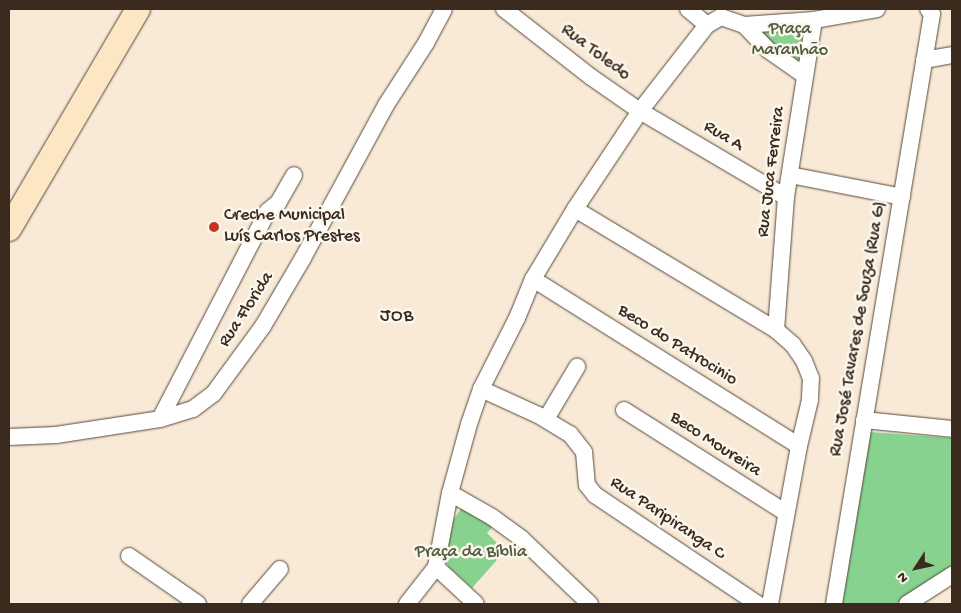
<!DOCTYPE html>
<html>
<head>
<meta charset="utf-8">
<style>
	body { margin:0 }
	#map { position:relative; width:961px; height:613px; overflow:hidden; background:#f8ead7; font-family:"Gochi Hand",sans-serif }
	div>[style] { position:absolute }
	.green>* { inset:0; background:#87d28f }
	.roads { filter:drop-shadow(0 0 1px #57473a) drop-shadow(0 0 1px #57473a) }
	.street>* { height:16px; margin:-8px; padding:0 8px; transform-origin:8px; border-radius:8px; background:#fff }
	.secondary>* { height:24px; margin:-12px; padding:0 12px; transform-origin:12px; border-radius:12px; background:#fce6c4 }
	.dots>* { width:14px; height:14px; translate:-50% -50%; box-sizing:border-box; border:2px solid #fbf7ec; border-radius:50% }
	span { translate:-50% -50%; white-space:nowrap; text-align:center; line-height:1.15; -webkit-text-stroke:5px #fbf7ec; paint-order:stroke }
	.park-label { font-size:18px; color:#525c40 }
	.street-label { font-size:18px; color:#3b2a1e }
	.poi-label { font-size:18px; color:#3b2a1e }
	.left { translate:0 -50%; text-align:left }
	.neighbourhood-label { font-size:19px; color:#3b2a1e; letter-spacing:1px }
	.frame { position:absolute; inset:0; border:10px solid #3b2a1e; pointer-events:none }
	.north { position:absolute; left:891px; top:543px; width:50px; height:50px; -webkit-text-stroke:4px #fbf7ec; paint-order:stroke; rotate:235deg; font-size:14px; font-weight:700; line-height:20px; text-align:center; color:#3b2a1e }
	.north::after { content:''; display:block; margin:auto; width:18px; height:22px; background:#3b2a1e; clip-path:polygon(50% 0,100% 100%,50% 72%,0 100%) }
</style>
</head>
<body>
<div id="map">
	<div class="green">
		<i style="clip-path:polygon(814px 20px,804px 75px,744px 25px)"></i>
		<i style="clip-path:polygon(870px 432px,952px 438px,952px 566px,896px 604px,841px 604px)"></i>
		<i style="clip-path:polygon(463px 506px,496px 523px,487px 533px,505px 551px,472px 588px,448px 566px,445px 557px,454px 519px)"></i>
	</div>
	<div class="roads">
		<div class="street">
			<i style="left:504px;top:9px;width:110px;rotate:38deg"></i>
			<i style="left:591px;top:77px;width:60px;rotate:34.8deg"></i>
			<i style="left:640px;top:111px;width:169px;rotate:30.5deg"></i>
			<i style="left:688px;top:9px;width:25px;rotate:40deg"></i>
			<i style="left:744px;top:25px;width:70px;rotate:-4.1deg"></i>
			<i style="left:814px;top:20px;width:64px;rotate:-9.9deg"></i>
			<i style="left:924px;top:60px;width:28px;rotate:-10deg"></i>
			<i style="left:790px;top:175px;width:114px;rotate:11.1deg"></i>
			<i style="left:575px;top:209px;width:235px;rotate:31deg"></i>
			<i style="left:776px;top:330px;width:23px;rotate:41deg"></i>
			<i style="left:793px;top:345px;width:19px;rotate:55deg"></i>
			<i style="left:804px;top:361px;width:18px;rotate:68deg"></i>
			<i style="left:811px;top:378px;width:22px;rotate:93deg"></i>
			<i style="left:810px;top:400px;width:47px;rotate:103.4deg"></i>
			<i style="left:799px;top:446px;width:161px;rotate:100.4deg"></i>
			<i style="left:533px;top:279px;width:314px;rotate:32.1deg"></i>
			<i style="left:776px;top:330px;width:133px;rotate:-85.7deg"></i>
			<i style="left:786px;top:197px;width:179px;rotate:-81deg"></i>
			<i style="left:481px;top:389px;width:63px;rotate:24.5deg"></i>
			<i style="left:538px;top:415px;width:37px;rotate:31deg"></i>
			<i style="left:570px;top:434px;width:23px;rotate:52deg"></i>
			<i style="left:584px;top:452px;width:33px;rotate:85deg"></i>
			<i style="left:587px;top:485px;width:13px;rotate:51deg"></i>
			<i style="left:595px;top:495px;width:196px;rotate:33.8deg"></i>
			<i style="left:624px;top:410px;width:192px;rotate:32.4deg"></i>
			<i style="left:160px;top:419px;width:234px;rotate:-62.6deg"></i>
			<i style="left:268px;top:211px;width:13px;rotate:-39deg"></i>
			<i style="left:278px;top:203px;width:32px;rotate:-60deg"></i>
			<i style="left:546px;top:419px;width:61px;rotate:-59.2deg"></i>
			<i style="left:864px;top:420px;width:88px;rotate:5.8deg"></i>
			<i style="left:9px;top:437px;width:47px;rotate:-2.4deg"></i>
			<i style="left:56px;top:435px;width:105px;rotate:-8.7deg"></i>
			<i style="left:160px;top:419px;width:34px;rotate:-17deg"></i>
			<i style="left:193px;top:409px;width:26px;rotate:-37deg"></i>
			<i style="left:214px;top:393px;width:83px;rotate:-53.8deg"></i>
			<i style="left:263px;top:326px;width:79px;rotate:-59.5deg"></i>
			<i style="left:303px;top:258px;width:174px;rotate:-61.5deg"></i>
			<i style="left:386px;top:105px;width:74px;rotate:-57.2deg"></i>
			<i style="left:426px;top:43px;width:38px;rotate:-62deg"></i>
			<i style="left:450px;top:493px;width:48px;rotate:29.7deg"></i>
			<i style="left:492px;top:517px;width:37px;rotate:36deg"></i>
			<i style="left:522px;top:539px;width:94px;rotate:43.7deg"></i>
			<i style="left:129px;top:556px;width:84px;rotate:34.8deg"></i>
			<i style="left:436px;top:567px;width:54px;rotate:42.8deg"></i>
			<i style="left:250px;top:604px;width:46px;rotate:-49.4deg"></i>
			<i style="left:407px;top:604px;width:47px;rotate:-51.9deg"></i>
			<i style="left:436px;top:567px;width:75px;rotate:-79.3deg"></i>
			<i style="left:450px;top:493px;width:72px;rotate:-74.6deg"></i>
			<i style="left:469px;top:424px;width:37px;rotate:-71deg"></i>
			<i style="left:481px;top:389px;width:80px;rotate:-63.1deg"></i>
			<i style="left:517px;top:318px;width:42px;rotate:-67.7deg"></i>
			<i style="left:533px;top:279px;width:82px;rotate:-59deg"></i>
			<i style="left:575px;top:209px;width:118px;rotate:-56.4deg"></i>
			<i style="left:640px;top:111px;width:109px;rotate:-52.1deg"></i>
			<i style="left:707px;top:25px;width:16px;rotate:-30deg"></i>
			<i style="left:721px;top:17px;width:24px;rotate:19deg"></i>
			<i style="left:744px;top:25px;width:35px;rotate:46deg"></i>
			<i style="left:768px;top:50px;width:44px;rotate:34.8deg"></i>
			<i style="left:834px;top:604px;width:598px;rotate:-80.57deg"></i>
			<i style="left:932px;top:14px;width:6px;rotate:-129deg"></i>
			<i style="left:907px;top:604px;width:54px;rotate:-32.8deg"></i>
		</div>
		<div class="secondary">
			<i style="left:9px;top:229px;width:255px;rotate:-59.6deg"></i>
		</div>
	</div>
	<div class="dots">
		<i style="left:214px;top:227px;background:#c8321e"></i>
	</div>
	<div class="park-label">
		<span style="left:790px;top:41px">Praça<br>Maranhão</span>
		<span style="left:471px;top:553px">Praça da Bíblia</span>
	</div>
	<div class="street-label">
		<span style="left:595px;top:53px;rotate:37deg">Rua Toledo</span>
		<span style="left:723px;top:137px;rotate:31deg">Rua A</span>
		<span style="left:772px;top:172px;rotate:-83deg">Rua Juca Ferreira</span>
		<span style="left:247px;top:310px;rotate:-57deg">Rua Florida</span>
		<span style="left:859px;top:329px;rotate:-80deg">Rua José Tavares de Souza (Rua G)</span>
		<span style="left:677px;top:346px;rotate:32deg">Beco do Patrocinio</span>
		<span style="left:715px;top:445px;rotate:33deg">Beco Moureira</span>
		<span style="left:667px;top:519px;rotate:34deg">Rua Paripiranga C</span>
	</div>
	<div class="poi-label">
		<span class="left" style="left:224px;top:227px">Creche Municipal<br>Luís Carlos Prestes</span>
	</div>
	<div class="neighbourhood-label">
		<span style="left:397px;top:317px">JOB</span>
	</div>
	<div class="frame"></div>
	<div class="north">N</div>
</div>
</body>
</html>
